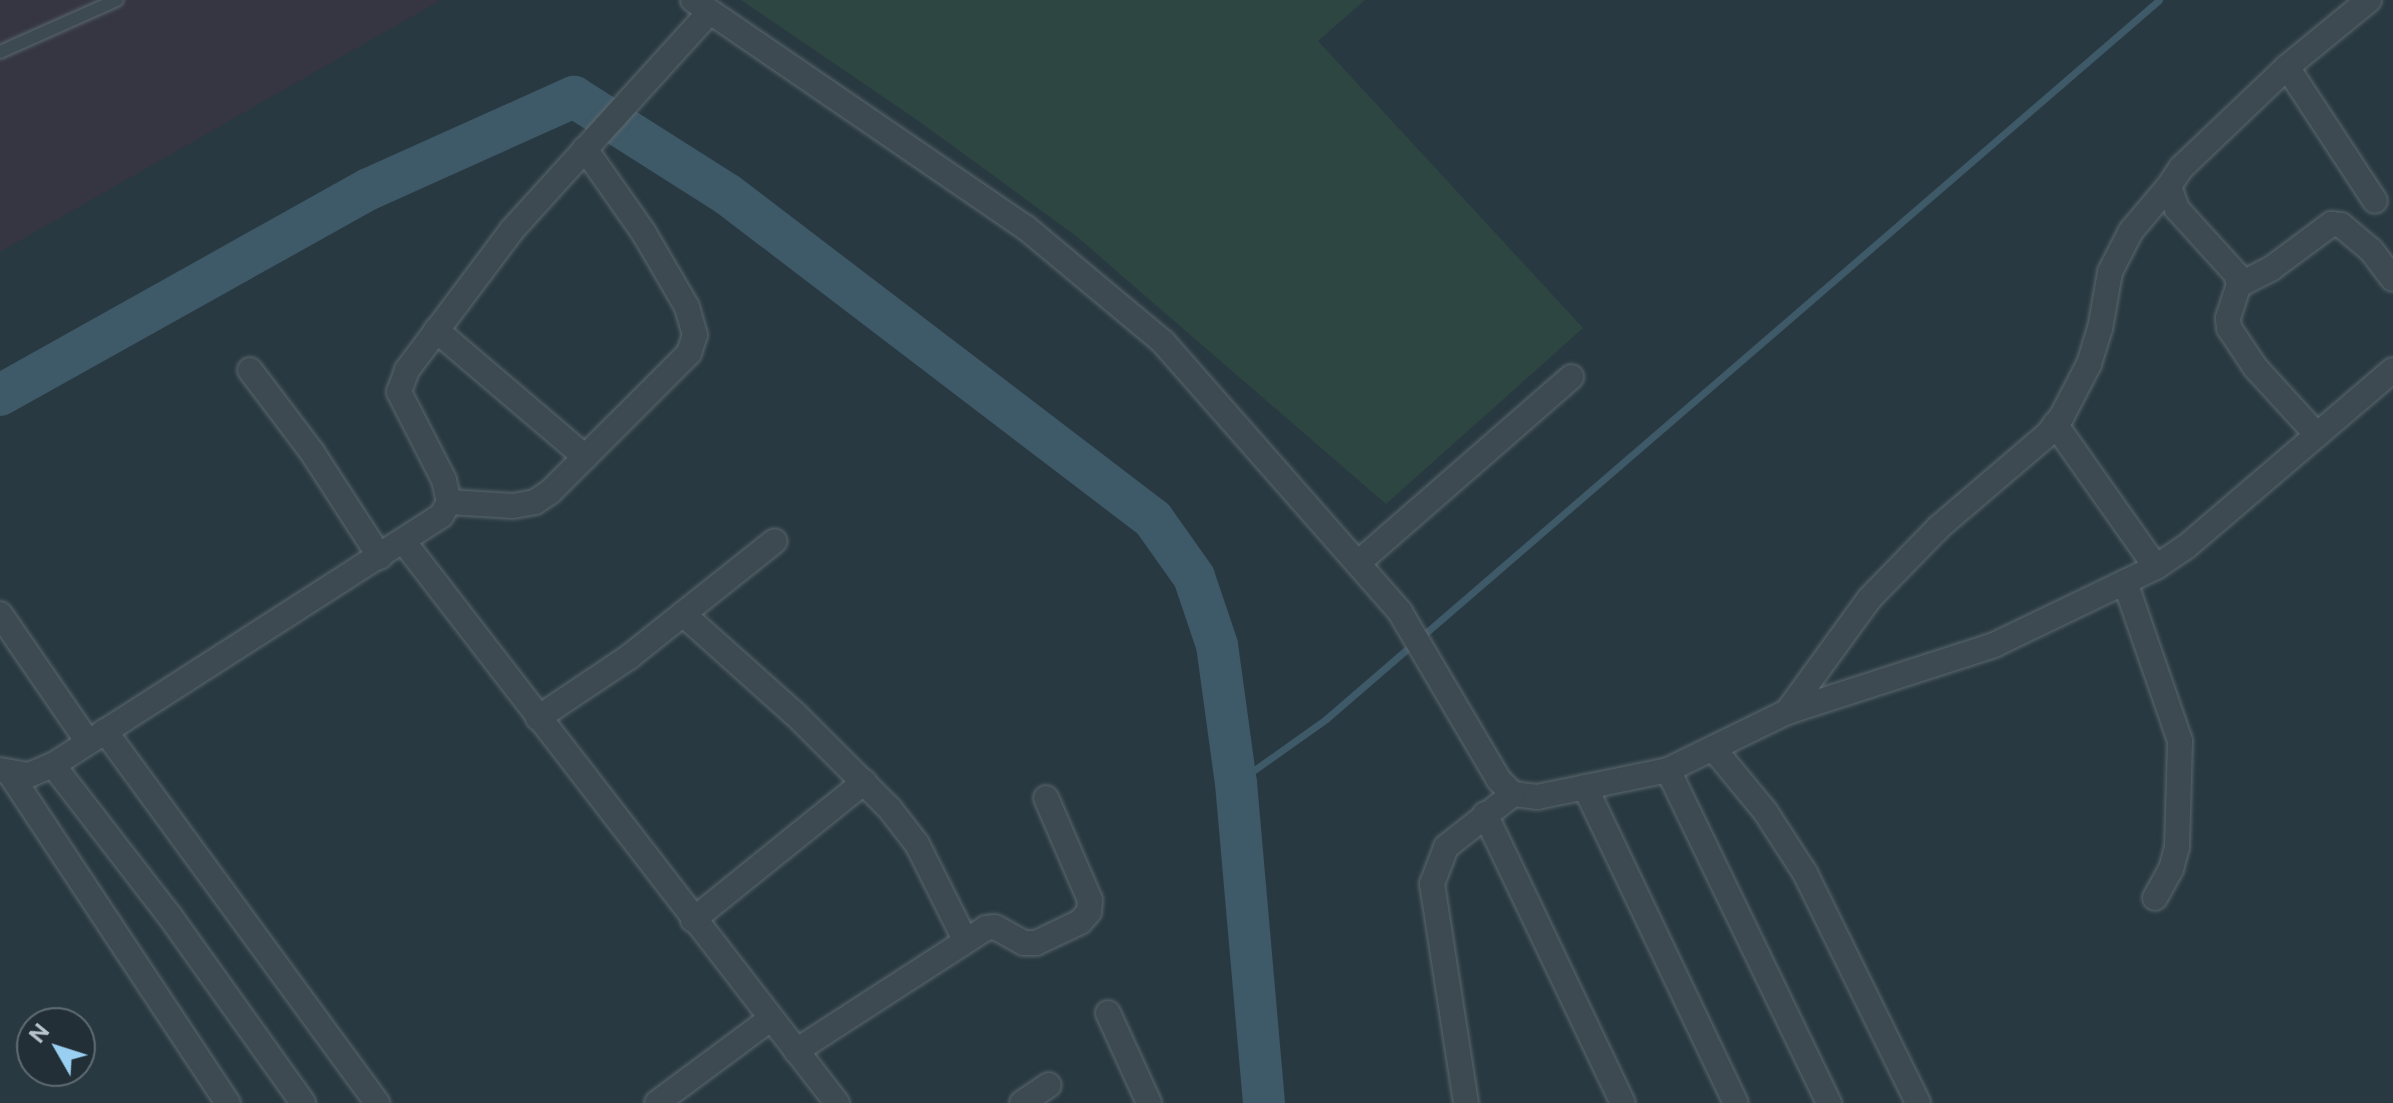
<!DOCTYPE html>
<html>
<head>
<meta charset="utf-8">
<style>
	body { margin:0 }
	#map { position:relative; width:2393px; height:1103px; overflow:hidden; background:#293941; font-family:"Public Sans",sans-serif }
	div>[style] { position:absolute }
	.medical>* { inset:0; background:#353642 }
	.green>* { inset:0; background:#2e4641 }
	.stream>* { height:7px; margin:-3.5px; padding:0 3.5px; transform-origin:3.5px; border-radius:3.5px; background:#3e5967 }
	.river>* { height:42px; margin:-21px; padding:0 21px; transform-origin:21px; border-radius:21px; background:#3e5967 }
	.roads { filter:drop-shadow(0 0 2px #5b686e) drop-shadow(0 0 2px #5b686e) }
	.lane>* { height:12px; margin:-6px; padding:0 6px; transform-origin:6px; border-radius:6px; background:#3d4a51 }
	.street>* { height:24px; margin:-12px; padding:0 12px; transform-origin:12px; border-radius:12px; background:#3d4a51 }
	span { translate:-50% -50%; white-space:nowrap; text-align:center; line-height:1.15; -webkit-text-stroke:6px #222f36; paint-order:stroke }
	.north { position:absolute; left:16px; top:1007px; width:80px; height:80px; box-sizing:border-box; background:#222f36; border:2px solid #5f6b72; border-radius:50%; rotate:309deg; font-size:22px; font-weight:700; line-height:32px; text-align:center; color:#bac5cb }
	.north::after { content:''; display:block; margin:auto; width:28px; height:36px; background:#99d0f1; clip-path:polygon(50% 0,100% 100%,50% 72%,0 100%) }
</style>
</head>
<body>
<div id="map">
	<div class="medical">
		<i style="clip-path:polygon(0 0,441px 0,0 252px)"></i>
	</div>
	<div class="green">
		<i style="clip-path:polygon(741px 0,1365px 0,1318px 41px,1583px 328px,1386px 504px,1076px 236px,920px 122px)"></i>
	</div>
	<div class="stream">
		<i style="left:1236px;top:783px;width:110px;rotate:-35.4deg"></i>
		<i style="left:1326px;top:719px;width:1100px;rotate:-40.8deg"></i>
	</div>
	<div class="river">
		<i style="left:0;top:395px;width:423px;rotate:-29.2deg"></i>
		<i style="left:369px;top:189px;width:225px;rotate:-24.2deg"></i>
		<i style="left:574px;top:97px;width:181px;rotate:32.4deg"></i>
		<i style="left:727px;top:194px;width:536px;rotate:37.34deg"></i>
		<i style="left:1153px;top:519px;width:71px;rotate:54.7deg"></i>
		<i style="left:1194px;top:577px;width:72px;rotate:71.3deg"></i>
		<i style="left:1217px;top:645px;width:139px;rotate:82.2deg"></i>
		<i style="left:1236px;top:783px;width:321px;rotate:85deg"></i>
	</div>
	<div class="roads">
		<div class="lane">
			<i style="left:0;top:52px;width:128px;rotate:-24deg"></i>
		</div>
		<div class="street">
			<i style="left:693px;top:0;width:402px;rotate:34.4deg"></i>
			<i style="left:1025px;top:227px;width:180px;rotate:39.8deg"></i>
			<i style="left:1163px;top:342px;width:359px;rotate:48.7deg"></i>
			<i style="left:1400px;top:612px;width:195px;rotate:59.5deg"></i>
			<i style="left:1499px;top:780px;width:20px;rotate:45deg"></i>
			<i style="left:1513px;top:794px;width:24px;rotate:7deg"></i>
			<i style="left:1537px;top:797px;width:134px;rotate:-11.6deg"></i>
			<i style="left:1668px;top:770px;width:132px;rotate:-26deg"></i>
			<i style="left:1787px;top:712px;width:218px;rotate:-17.9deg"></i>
			<i style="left:1994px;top:645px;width:180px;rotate:-25.7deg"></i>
			<i style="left:2156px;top:567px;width:37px;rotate:-34deg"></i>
			<i style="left:2187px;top:546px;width:271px;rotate:-40.5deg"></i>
			<i style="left:2287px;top:67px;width:160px;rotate:56.7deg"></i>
			<i style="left:2239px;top:285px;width:37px;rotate:-27deg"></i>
			<i style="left:2272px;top:268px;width:74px;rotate:-36.7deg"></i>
			<i style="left:2331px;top:224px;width:10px;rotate:6deg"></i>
			<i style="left:2341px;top:225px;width:39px;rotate:40deg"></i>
			<i style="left:2371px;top:250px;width:36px;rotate:53deg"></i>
			<i style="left:436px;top:330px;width:196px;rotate:40.4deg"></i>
			<i style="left:250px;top:370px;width:103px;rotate:52.9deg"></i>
			<i style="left:312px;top:452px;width:125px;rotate:57.1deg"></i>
			<i style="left:2055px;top:424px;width:175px;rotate:54.8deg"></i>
			<i style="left:2317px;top:435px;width:92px;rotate:-132.4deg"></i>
			<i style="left:2255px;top:367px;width:47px;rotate:-123.7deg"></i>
			<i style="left:2229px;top:328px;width:10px;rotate:-96deg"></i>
			<i style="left:2228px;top:318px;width:35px;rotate:-72deg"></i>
			<i style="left:2239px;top:285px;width:11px;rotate:-105deg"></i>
			<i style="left:2236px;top:274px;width:88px;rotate:-132.2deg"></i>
			<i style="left:2177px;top:209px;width:24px;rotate:-109deg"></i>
			<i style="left:2169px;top:186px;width:22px;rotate:-56deg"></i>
			<i style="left:2181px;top:168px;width:146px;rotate:-43.6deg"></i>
			<i style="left:2287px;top:67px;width:106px;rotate:-39.3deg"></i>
			<i style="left:449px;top:502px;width:64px;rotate:3.6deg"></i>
			<i style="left:513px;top:506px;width:22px;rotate:-10deg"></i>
			<i style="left:535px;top:502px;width:18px;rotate:-34deg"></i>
			<i style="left:550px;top:492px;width:197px;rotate:-45deg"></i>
			<i style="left:689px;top:353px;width:19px;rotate:-72deg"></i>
			<i style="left:695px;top:335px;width:29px;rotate:-106deg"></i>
			<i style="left:687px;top:307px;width:86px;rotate:-120.2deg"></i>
			<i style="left:644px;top:233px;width:103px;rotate:-125.1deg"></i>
			<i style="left:404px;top:542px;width:709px;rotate:52.34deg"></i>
			<i style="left:1358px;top:563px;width:283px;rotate:-41.1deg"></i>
			<i style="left:2125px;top:582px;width:168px;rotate:70.9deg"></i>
			<i style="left:2180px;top:741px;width:106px;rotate:91.6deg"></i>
			<i style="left:2177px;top:847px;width:23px;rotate:105deg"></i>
			<i style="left:2171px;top:869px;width:33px;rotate:119deg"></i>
			<i style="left:0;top:614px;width:155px;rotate:55.5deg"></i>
			<i style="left:683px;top:614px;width:150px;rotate:41.8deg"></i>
			<i style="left:795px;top:714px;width:134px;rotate:45deg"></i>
			<i style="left:890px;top:809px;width:44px;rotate:52.4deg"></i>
			<i style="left:917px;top:844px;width:107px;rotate:63.4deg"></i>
			<i style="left:1787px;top:712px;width:140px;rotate:-54deg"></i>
			<i style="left:1869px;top:599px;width:100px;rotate:-45.8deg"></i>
			<i style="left:1939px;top:527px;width:143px;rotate:-40.5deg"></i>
			<i style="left:2048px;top:434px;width:23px;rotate:-52deg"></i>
			<i style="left:2062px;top:416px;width:59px;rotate:-62.6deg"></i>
			<i style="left:2089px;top:364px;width:37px;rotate:-73deg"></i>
			<i style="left:2100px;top:329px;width:58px;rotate:-80deg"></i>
			<i style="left:2110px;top:272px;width:46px;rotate:-62.9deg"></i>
			<i style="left:2131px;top:231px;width:59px;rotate:-49.8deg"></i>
			<i style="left:538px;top:718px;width:110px;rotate:-33.8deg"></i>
			<i style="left:629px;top:657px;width:186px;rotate:-38.5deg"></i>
			<i style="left:105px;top:731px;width:461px;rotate:53.8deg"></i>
			<i style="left:1713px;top:748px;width:82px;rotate:50.5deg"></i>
			<i style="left:1765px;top:811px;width:74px;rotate:57.2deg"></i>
			<i style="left:1805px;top:873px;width:256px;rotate:63.8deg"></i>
			<i style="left:53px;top:765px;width:190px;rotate:52.3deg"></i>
			<i style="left:169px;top:915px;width:231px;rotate:54.5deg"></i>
			<i style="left:0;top:770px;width:29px;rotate:10deg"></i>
			<i style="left:29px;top:775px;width:26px;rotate:-23deg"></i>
			<i style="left:53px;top:765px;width:461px;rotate:-32.7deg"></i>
			<i style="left:441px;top:516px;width:16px;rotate:-60deg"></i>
			<i style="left:449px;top:502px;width:23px;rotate:-103deg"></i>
			<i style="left:444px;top:480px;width:99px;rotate:-117.1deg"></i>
			<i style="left:399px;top:392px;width:23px;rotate:-70deg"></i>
			<i style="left:407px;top:370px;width:175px;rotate:-53.1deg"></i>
			<i style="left:512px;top:230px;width:294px;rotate:-47.8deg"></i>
			<i style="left:1668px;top:770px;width:370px;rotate:64.2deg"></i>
			<i style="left:10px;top:774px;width:395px;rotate:56.5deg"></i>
			<i style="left:1585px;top:787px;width:350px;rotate:64.5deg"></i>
			<i style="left:1485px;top:814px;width:320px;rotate:64.5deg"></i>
			<i style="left:693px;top:920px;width:220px;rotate:-38.9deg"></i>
			<i style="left:1108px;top:1013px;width:99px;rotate:65.5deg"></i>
			<i style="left:796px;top:1051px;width:226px;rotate:-32.9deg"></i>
			<i style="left:986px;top:928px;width:9px;rotate:-6deg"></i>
			<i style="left:995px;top:927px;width:33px;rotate:29deg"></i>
			<i style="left:1024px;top:943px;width:12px"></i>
			<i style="left:1036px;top:943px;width:49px;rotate:-25.5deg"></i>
			<i style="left:1080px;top:922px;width:13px;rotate:-48deg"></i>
			<i style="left:1089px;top:912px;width:12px;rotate:-85deg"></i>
			<i style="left:1090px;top:900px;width:111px;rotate:-113.3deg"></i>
			<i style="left:657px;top:1103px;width:141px;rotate:-36.6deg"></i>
			<i style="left:1022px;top:1103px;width:32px;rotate:-34deg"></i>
			<i style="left:1466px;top:1103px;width:222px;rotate:-98.8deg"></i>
			<i style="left:1432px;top:884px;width:40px;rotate:-69deg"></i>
			<i style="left:1446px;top:847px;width:85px;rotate:-38.3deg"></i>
		</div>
	</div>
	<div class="north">N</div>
</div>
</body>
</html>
